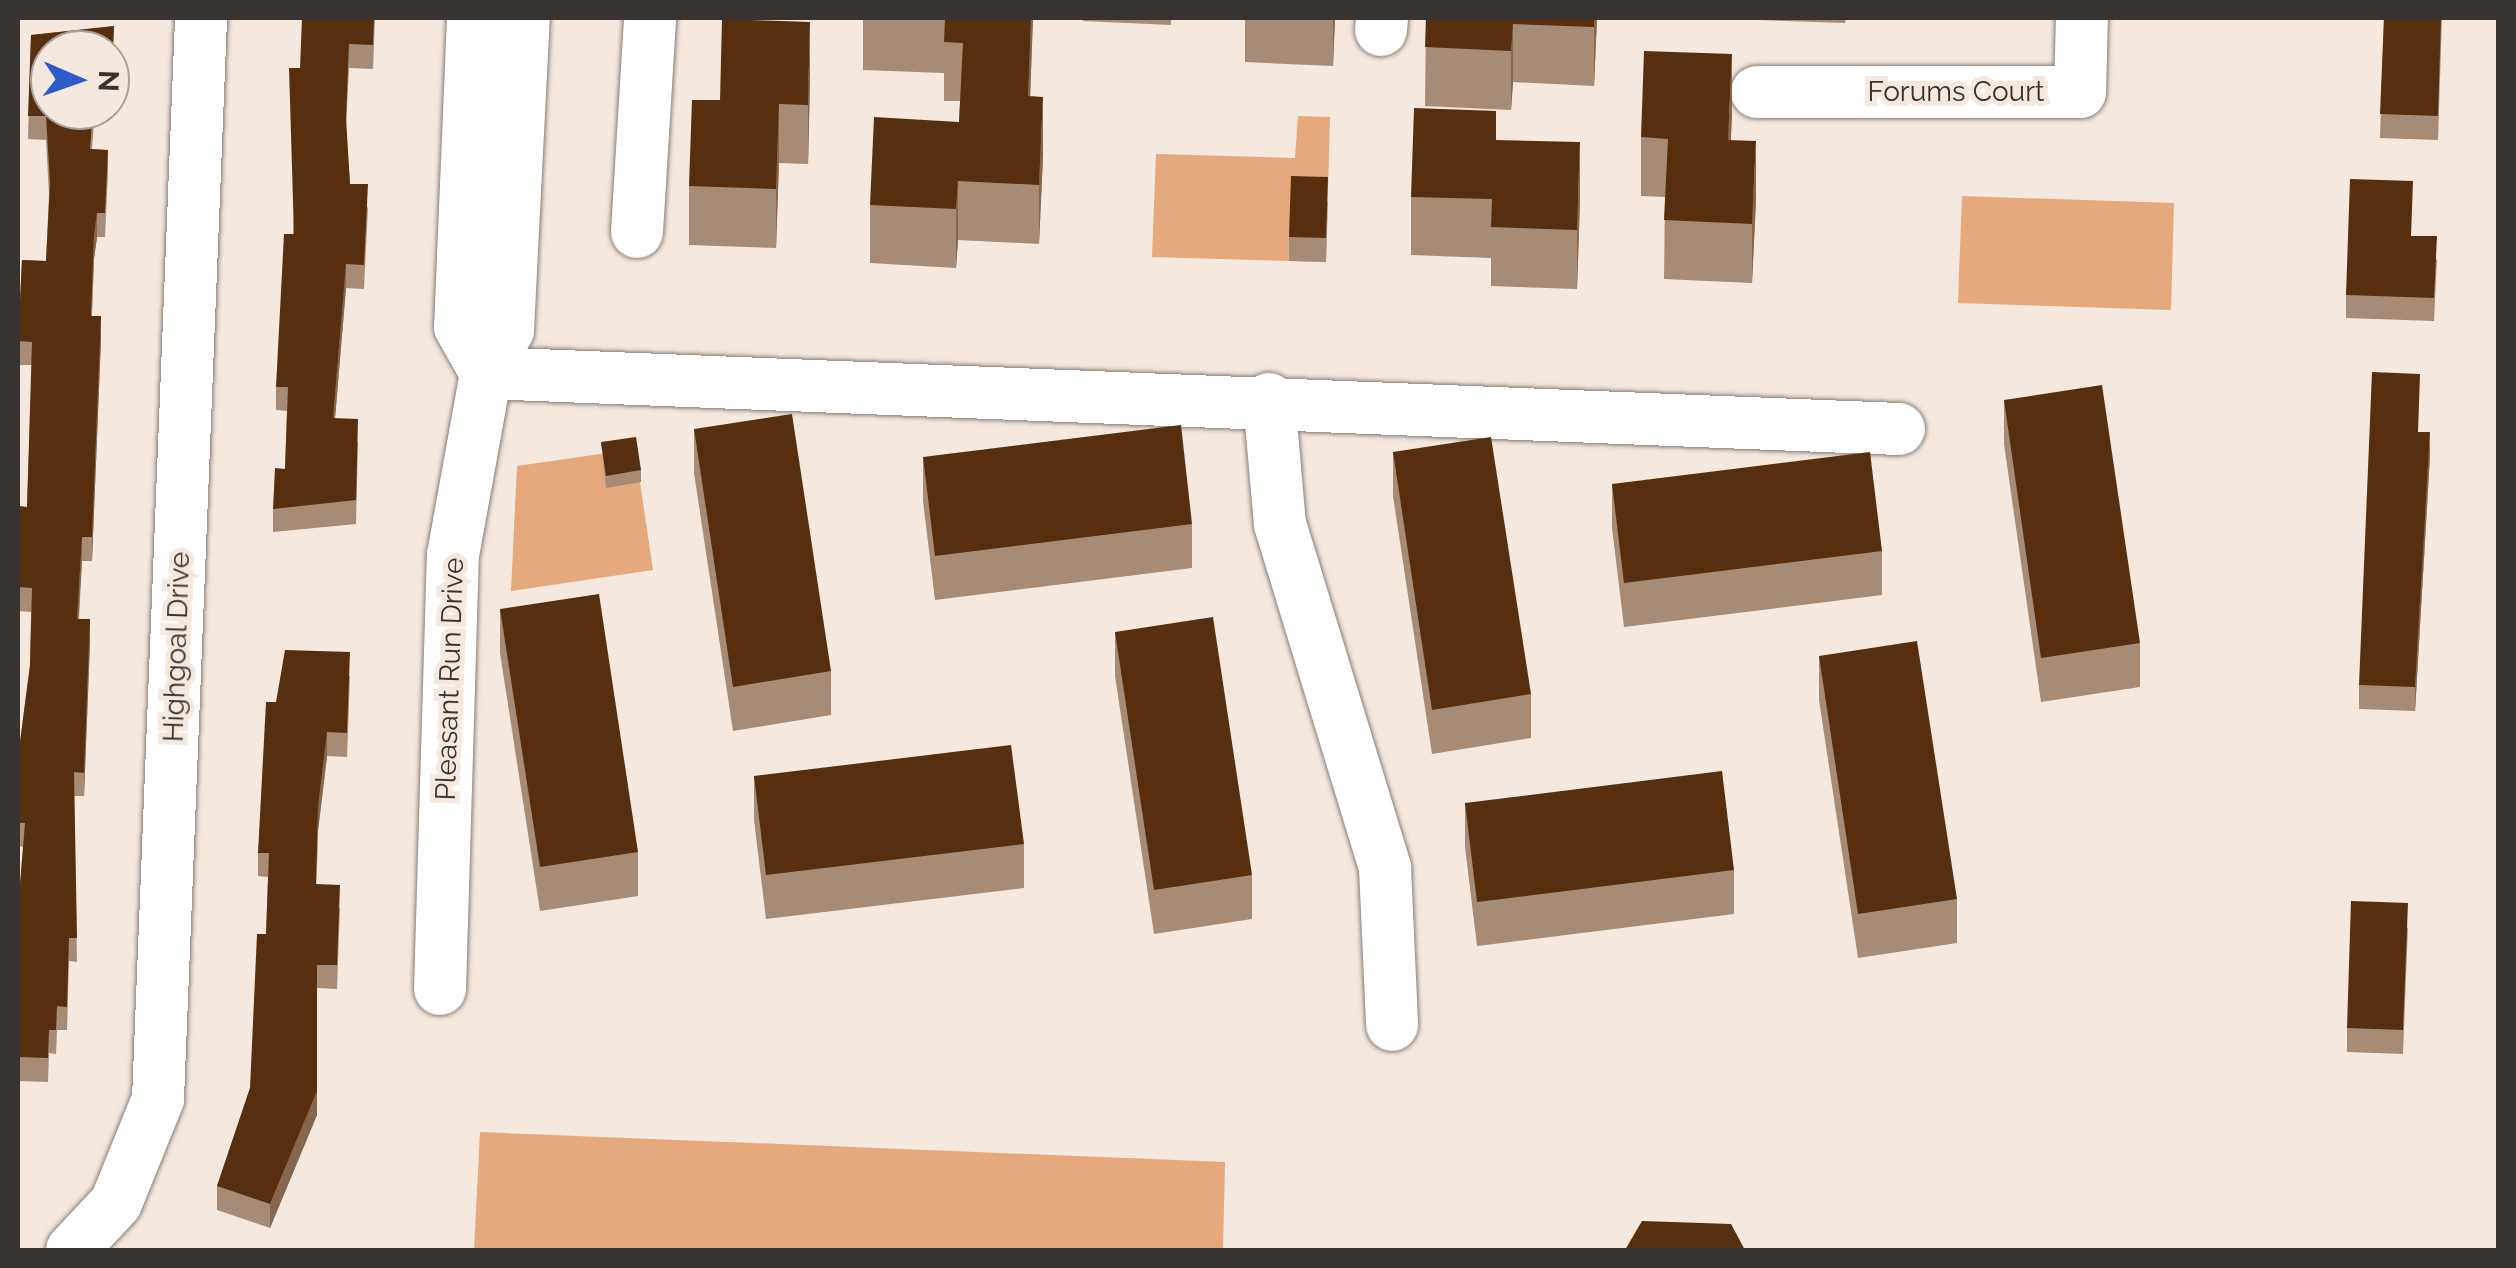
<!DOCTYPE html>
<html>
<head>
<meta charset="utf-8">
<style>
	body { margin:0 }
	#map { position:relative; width:2516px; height:1268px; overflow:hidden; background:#f4e8df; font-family:Raleway,sans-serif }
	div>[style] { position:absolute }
	.green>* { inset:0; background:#e6a87d }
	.roads { filter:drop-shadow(0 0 2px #887d75) drop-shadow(0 0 2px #887d75) }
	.minor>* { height:52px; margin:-26px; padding:0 26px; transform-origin:26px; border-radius:26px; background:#fff }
	.wall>* { inset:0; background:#a68c76 }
	.shaded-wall>* { inset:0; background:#86664d }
	.building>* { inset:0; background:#572f0e }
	span { translate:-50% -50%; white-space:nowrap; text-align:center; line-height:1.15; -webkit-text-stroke:10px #f4e8df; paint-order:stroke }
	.street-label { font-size:28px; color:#383330 }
	.frame { position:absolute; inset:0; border:20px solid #383330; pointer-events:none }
	.north { position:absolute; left:30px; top:30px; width:100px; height:100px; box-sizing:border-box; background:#f4e8df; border:2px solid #a9a099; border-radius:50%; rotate:92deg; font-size:28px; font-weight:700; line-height:40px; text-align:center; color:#383330 }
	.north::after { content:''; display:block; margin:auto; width:35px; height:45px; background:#2f5bca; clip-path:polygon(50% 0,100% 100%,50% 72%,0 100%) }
</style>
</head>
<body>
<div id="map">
	<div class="green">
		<i style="clip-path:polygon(1298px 116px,1330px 117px,1326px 262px,1152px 257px,1156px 154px,1295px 158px)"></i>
		<i style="clip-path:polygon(1962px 196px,2174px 203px,2171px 310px,1958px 303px)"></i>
		<i style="clip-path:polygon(635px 449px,653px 570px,511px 591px,517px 466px)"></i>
		<i style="clip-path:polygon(480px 1132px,1225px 1162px,1223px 1250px,474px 1250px)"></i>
	</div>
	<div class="roads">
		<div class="minor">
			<i style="left:473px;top:18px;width:309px;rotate:92.4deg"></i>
			<i style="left:460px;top:327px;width:53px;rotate:60.5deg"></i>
			<i style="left:1381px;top:30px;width:12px;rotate:-85deg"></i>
			<i style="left:1757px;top:92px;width:323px"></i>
			<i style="left:2080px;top:92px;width:74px;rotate:-88.5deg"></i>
			<i style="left:637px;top:232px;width:214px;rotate:-86.5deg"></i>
			<i style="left:486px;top:373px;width:1414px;rotate:2.27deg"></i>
			<i style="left:1269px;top:399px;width:125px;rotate:85deg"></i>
			<i style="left:1280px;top:524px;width:360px;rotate:73deg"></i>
			<i style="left:1385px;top:868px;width:157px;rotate:87.4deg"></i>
			<i style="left:440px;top:989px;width:434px;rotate:-88.3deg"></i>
			<i style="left:453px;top:555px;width:185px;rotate:-79.7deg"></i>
			<i style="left:486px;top:373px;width:48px;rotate:-62.9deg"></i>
			<i style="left:508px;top:330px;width:312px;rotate:-87.1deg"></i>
			<i style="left:72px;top:1250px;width:64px;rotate:-46.9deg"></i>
			<i style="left:116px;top:1203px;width:112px;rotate:-68deg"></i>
			<i style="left:158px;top:1099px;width:1082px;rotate:-87.72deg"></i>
		</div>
	</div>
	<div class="wall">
		<i style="clip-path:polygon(375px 18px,373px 69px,349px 68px,346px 128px,350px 184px,368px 208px,364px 289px,346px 288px,335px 418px,358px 443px,356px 524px,273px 532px,273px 509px,285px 469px,287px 411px,276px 410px,276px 387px,293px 234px,300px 68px)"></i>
		<i style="clip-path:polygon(863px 18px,1033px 18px,1030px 97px,1043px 156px,1039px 244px,958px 240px,956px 268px,870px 263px,870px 205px,959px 122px,960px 101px,944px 101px,944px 73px,863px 70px)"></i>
		<i style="clip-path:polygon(1083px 18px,1171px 18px,1171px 25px,1083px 21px)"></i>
		<i style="clip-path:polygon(1245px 18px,1335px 18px,1333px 66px,1245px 62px)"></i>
		<i style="clip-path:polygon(1426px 18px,1597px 18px,1594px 86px,1513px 82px,1511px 110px,1425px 106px)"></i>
		<i style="clip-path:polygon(1759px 18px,1846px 18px,1845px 23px,1759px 20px)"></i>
		<i style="clip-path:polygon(2384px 18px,2442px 18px,2438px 140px,2380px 138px)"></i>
		<i style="clip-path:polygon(114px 26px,112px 90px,110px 90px,110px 50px,50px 50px,50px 110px,95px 110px,92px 149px,108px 150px,108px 174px,105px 237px,97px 237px,94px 259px,92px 316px,101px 316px,101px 340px,92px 561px,82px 561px,79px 619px,90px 619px,90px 643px,84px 796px,74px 796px,77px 962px,69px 961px,67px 1030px,57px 1030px,56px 1054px,49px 1053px,48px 1082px,18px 1081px,18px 909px,23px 847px,18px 846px,18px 742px,20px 742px,30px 665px,31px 612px,18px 611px,18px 506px,27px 507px,32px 365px,18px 365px,18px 341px,22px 260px,46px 261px,49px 195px,46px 140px,28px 139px,31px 35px)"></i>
		<i style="clip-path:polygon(810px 80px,808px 164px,779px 163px,776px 248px,689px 245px,689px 186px,720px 100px)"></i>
		<i style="clip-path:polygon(1732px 113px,1731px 140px,1756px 200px,1752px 283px,1664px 279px,1665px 197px,1641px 196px,1641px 137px)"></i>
		<i style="clip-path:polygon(1496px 140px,1580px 201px,1577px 289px,1491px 286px,1491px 258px,1411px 255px,1411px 197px)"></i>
		<i style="clip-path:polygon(1328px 201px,1326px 262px,1289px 261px,1289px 237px)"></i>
		<i style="clip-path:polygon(2412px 236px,2437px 260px,2434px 321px,2346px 318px,2346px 295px)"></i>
		<i style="clip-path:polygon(2004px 400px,2140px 643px,2140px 687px,2041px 702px,2004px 444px)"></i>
		<i style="clip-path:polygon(694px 429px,831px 671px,831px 715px,733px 731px,694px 473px)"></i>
		<i style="clip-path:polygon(2419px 432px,2430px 456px,2415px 711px,2359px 709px,2359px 685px)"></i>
		<i style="clip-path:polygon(601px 442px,641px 470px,641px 482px,606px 488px)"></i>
		<i style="clip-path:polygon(1393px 452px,1531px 694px,1531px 738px,1432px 754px,1393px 496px)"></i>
		<i style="clip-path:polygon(923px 457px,1192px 524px,1192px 568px,935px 600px,923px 501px)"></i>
		<i style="clip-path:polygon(1612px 484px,1882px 551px,1882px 595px,1624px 627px,1612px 528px)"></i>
		<i style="clip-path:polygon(500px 609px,638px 852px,638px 896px,540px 911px,500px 653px)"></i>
		<i style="clip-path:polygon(1115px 632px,1252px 875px,1252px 919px,1154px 934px,1115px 676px)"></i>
		<i style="clip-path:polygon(1819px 656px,1957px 899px,1957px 943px,1858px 958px,1819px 700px)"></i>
		<i style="clip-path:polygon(350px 676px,347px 757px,327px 756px,318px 831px,316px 884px,340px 908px,337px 989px,317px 988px,317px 1115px,270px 1228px,217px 1210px,217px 1186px,250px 1088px,266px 934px,268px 877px,258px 876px,258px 853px,276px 702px)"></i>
		<i style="clip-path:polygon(754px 776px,1024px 844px,1024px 888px,766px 919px,754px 820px)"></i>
		<i style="clip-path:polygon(1465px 803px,1734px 870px,1734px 914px,1477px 946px,1465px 847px)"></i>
		<i style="clip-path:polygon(2408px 927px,2403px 1054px,2347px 1052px,2347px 1028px)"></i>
	</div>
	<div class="shaded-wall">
		<i style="clip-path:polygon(1031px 18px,1033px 18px,1028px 155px,1028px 96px)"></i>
		<i style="clip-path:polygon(1333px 18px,1335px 18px,1333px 66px)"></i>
		<i style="clip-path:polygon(1594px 18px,1597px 18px,1594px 86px)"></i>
		<i style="clip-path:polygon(810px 22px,810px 80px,808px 164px,808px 105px)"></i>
		<i style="clip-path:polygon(1513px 24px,1513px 82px,1511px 110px,1511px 51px)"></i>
		<i style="clip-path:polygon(1732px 54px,1732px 113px,1728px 199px,1728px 140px)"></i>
		<i style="clip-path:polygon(1043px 97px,1043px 156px,1039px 244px,1039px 185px)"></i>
		<i style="clip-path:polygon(779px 104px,779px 163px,776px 248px,776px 189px)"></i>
		<i style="clip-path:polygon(1756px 141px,1756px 200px,1752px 283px,1752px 224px)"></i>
		<i style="clip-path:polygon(1580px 142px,1580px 201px,1577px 289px,1577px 230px)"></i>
		<i style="clip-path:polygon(958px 181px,958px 240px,956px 268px,956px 209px)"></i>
		<i style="clip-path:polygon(97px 213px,97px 237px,94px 259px,91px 339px,94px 235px)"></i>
		<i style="clip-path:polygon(346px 264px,346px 288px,333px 442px,333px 418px)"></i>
		<i style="clip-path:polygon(101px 316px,101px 340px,92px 561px,92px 537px)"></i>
		<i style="clip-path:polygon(2430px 432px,2430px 456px,2415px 711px,2415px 687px)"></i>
		<i style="clip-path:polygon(82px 537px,82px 561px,77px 642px,77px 619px)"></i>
		<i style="clip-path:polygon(90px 619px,90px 643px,84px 796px,84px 773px)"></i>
		<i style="clip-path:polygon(327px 732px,327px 756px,318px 831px,316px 907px,318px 807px)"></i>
		<i style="clip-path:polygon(317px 1091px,317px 1115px,270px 1228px,270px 1204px)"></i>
	</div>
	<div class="building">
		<i style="clip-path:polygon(302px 18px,374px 18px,373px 45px,349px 44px,346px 118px,350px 184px,368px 184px,364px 265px,346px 264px,333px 418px,358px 419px,356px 500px,273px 509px,275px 468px,285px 469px,288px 387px,276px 387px,284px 234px,294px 234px,289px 68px,300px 68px)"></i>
		<i style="clip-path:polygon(945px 18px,1031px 18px,1028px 96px,1043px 97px,1039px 185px,958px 181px,956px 209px,870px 205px,874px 117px,959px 122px,963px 43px,944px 42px)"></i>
		<i style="clip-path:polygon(1426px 18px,1594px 18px,1594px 27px,1513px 24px,1511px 51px,1425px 47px)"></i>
		<i style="clip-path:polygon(2384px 18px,2441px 18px,2438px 116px,2380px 114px)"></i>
		<i style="clip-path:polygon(722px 19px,810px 22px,808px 105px,779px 104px,776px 189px,689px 186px,692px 100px,720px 100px)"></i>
		<i style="clip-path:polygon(114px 26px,112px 66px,110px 66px,110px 50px,50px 50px,50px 110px,93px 110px,90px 149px,108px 150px,105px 213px,97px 213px,94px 235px,91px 316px,101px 316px,92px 537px,82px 537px,77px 619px,90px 619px,84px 773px,74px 772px,77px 938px,69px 938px,67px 1007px,57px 1006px,56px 1030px,49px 1030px,48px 1058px,18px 1057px,18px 909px,25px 823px,18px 823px,18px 742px,20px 742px,30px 665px,32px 588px,18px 587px,18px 506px,27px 507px,32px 342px,18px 341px,22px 260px,46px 261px,50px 183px,46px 116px,28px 116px,31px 35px)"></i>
		<i style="clip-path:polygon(1644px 51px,1732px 54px,1728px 140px,1756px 141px,1752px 224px,1664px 220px,1668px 139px,1641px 137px)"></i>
		<i style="clip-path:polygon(1414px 108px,1496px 111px,1496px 140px,1580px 142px,1577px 230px,1491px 227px,1492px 199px,1411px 197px)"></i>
		<i style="clip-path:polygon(1291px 176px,1328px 177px,1326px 238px,1289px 237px)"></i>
		<i style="clip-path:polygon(2350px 179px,2413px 181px,2411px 236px,2437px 236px,2434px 298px,2346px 295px)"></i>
		<i style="clip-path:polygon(2372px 372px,2420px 374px,2418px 432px,2430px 432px,2415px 687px,2359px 685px)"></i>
		<i style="clip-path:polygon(2102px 385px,2140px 643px,2041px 658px,2004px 400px)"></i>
		<i style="clip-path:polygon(792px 414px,831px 671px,733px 687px,694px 429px)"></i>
		<i style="clip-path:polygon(1181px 425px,1192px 524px,935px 556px,923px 457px)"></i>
		<i style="clip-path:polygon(636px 437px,641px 470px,606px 476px,601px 442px)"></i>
		<i style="clip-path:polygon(1491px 437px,1531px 694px,1432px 710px,1393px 452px)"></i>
		<i style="clip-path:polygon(1870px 452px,1882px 551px,1624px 583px,1612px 484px)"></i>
		<i style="clip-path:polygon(599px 594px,638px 852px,540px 867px,500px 609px)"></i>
		<i style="clip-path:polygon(1213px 617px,1252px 875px,1154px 890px,1115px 632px)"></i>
		<i style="clip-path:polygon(1917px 641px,1957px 899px,1858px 914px,1819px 656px)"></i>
		<i style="clip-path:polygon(285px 650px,350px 652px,347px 733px,327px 732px,318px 807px,316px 884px,340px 885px,337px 965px,317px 965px,317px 1091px,270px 1204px,217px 1186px,250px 1088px,257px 934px,266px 934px,269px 853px,258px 853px,266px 702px,276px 702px)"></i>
		<i style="clip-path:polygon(1011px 745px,1024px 844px,766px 875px,754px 776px)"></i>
		<i style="clip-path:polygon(1722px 771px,1734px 870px,1477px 902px,1465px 803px)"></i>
		<i style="clip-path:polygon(2351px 901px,2408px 903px,2403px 1030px,2347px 1028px)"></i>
		<i style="clip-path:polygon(1642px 1221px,1731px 1224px,1745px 1250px,1625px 1250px)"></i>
	</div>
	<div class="street-label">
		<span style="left:1956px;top:92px">Forums Court</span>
		<span style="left:177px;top:647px;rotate:-88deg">Highgoal Drive</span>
		<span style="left:450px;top:679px;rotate:-88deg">Pleasant Run Drive</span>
	</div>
	<div class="frame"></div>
	<div class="north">N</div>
</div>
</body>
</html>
